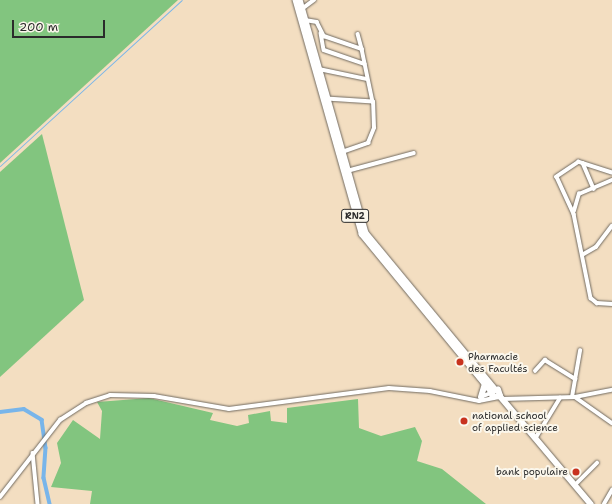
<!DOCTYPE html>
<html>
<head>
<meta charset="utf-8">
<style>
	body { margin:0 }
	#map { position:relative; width:612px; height:504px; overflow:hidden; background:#f3dec1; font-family:"Shantell Sans",sans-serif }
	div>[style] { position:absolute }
	.green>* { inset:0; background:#82c57f }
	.stream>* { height:1px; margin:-0.5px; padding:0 0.5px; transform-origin:0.5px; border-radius:0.5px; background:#78b5ea }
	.canal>* { height:3.5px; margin:-1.75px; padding:0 1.75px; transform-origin:1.75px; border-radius:1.75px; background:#78b5ea }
	.roads { filter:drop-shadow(0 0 1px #716a60) drop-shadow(0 0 1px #716a60) }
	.minor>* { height:3.5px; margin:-1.75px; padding:0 1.75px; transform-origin:1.75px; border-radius:1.75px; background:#fff }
	.highway>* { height:5.5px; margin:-2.75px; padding:0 2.75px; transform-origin:2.75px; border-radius:2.75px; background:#fff }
	.dots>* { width:11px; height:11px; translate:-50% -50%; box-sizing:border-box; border:2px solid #fbf7ec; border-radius:50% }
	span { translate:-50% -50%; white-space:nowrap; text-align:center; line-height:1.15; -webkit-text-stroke:4px #fbf7ec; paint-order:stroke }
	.shield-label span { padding:1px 3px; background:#fbf7ec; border:1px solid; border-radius:3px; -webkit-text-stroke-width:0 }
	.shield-label { font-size:9px; color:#2b2b2b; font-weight:700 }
	.poi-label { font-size:10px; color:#2b2b2b }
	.left { translate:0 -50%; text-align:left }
	.right { translate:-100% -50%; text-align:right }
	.scale { position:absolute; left:12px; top:20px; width:93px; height:18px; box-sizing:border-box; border:2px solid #2b2b2b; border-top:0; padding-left:5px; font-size:12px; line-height:14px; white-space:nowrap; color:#2b2b2b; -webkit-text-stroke:3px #fbf7ec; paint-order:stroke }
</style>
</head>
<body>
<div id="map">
	<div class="green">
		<i style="clip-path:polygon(0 0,178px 0,0 163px)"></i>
		<i style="clip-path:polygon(42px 134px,84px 300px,0 377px,0 172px)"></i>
		<i style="clip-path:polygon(149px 398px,213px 413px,210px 420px,237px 426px,249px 423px,248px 415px,270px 411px,271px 421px,287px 423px,287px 408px,358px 399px,359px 428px,381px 436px,415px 427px,422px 441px,417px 461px,442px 469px,486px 504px,90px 504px,92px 491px,51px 487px,61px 463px,57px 443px,73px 420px,100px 439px,102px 411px,97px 402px)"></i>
	</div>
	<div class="stream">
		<i style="left:0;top:166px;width:246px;rotate:-42.4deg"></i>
	</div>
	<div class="canal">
		<i style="left:0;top:412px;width:24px;rotate:-7deg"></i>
		<i style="left:24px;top:409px;width:21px;rotate:31deg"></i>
		<i style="left:42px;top:420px;width:28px;rotate:82deg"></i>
		<i style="left:46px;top:448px;width:30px;rotate:94deg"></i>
		<i style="left:44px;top:478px;width:27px;rotate:77deg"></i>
	</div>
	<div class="roads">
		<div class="minor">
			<i style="left:302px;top:9px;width:15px;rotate:-37deg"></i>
			<i style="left:305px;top:20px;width:12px;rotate:9deg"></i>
			<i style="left:317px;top:22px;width:16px;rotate:63deg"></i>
			<i style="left:324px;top:36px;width:40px;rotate:18.9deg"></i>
			<i style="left:362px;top:49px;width:54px;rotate:78.3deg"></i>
			<i style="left:373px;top:102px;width:46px;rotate:-176.3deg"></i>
			<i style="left:321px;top:33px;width:17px;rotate:80deg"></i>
			<i style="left:324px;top:50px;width:43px;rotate:18.9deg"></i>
			<i style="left:358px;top:34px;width:16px;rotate:75deg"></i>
			<i style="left:319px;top:69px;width:49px;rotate:11.8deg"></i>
			<i style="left:342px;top:152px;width:28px;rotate:-19deg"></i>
			<i style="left:368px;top:143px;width:16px;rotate:-68deg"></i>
			<i style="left:374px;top:128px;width:26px;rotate:-92deg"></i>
			<i style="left:583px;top:163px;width:28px;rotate:67deg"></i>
			<i style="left:347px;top:171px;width:69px;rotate:-15deg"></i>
			<i style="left:612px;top:173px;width:35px;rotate:-162deg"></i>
			<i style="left:579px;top:162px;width:27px;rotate:146deg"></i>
			<i style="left:557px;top:177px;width:41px;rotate:65.3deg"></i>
			<i style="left:574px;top:214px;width:86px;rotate:78.6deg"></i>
			<i style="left:591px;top:298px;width:8px;rotate:40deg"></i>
			<i style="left:597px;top:303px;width:15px;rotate:4deg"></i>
			<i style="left:574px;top:211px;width:18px;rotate:-74deg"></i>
			<i style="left:579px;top:194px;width:36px;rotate:-23deg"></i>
			<i style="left:582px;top:255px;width:16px;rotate:-30deg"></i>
			<i style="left:596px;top:247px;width:26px;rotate:-53deg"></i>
			<i style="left:535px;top:371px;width:15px;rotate:-48deg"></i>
			<i style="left:545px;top:360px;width:36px;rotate:32deg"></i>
			<i style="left:481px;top:397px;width:11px;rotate:-22deg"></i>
			<i style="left:572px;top:397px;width:47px;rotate:-80.1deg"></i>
			<i style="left:575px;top:397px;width:45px;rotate:35.1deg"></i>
			<i style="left:502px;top:399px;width:73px;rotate:-1.6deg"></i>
			<i style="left:575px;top:397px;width:38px;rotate:-11deg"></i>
			<i style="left:535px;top:439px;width:48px;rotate:-58.6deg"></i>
			<i style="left:33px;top:453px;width:51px;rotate:84.4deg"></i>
			<i style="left:575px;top:485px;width:31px;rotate:-45deg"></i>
			<i style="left:0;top:497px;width:98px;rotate:-52.1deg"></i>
			<i style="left:60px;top:420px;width:31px;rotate:-33deg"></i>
			<i style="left:86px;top:403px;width:25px;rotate:-18deg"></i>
			<i style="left:110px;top:395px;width:44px;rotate:1.3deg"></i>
			<i style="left:154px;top:396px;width:76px;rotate:9.8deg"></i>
			<i style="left:229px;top:409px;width:161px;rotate:-7.5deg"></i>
			<i style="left:389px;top:388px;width:41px;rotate:4.2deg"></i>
			<i style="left:430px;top:391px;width:50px;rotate:11.5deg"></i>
			<i style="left:479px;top:401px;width:15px;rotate:-11deg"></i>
			<i style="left:604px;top:504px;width:16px;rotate:-60deg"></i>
		</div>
		<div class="highway">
			<i style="left:296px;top:0;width:243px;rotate:74.2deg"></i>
			<i style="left:362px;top:234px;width:205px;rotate:50.6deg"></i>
			<i style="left:492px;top:392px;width:5px;rotate:79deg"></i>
			<i style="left:493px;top:397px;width:7px;rotate:-8deg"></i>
			<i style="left:500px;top:396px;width:6px;rotate:-108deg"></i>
			<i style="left:498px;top:390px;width:6px;rotate:162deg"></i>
			<i style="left:300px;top:0;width:242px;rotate:74.2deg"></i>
			<i style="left:366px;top:233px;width:202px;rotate:50.4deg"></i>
			<i style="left:500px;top:396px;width:141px;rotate:49.9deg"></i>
			<i style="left:481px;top:397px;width:14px;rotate:-73deg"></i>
		</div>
	</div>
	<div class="dots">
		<i style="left:460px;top:362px;background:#c8321e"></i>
		<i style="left:464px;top:421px;background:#c8321e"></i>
		<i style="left:576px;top:472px;background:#c8321e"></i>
	</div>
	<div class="shield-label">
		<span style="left:355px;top:216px">RN2</span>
	</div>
	<div class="poi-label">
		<span class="left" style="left:468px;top:362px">Pharmacie<br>des Facultés</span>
		<span class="left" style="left:472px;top:421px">national school<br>of applied science</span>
		<span class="right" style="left:568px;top:472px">bank populaire</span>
	</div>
	<div class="scale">200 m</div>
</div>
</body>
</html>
